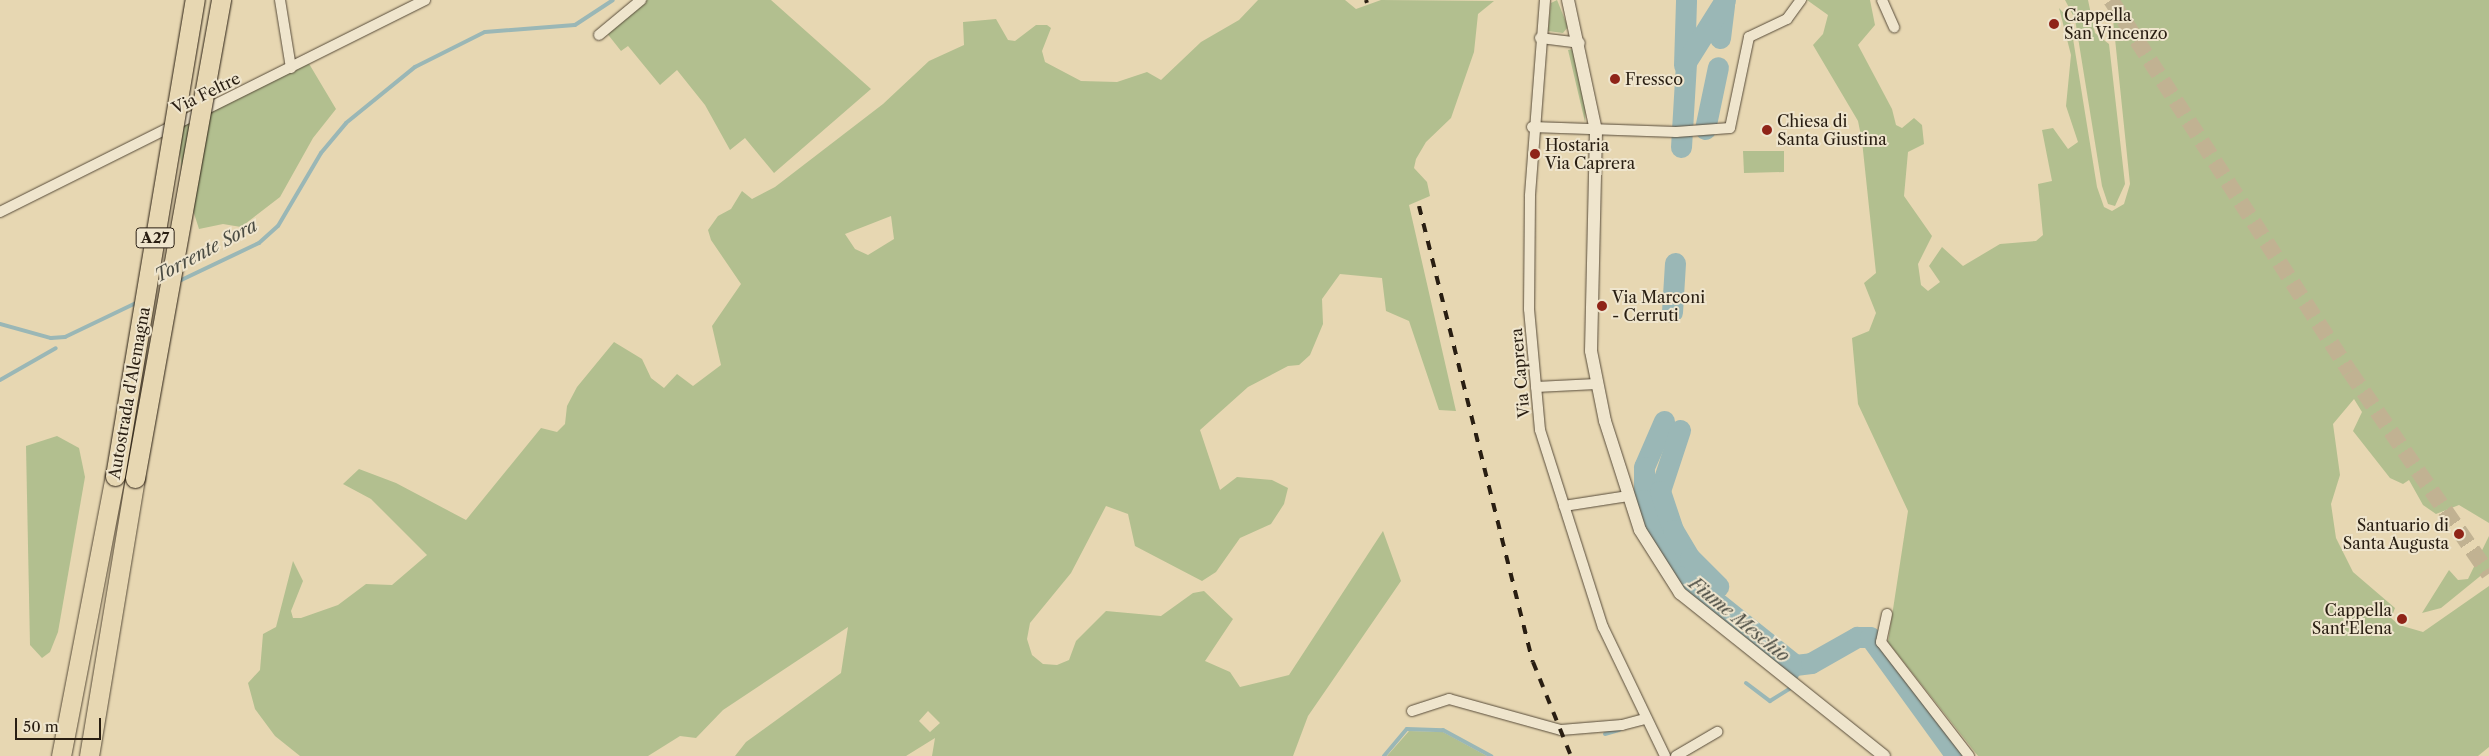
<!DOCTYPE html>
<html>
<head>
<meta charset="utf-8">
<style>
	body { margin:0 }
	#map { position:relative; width:2489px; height:756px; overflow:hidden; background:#e7d7b2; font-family:"Libre Caslon Text",serif }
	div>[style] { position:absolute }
	.green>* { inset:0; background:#b2bf8f }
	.stream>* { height:4px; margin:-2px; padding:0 2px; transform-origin:2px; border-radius:2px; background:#9ab7b6 }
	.river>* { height:21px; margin:-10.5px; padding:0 10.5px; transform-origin:10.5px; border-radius:10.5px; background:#9ab7b6 }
	.primary-tunnel>* { height:16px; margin-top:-8px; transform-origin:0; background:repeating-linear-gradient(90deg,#c1b292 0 16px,transparent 0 24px) }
	.roads { filter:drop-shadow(0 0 1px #584c3a) drop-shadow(0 0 1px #584c3a) }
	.minor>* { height:10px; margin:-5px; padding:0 5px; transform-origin:5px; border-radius:5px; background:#efe5cd }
	.tertiary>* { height:12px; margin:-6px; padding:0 6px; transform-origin:6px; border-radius:6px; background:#efe5cd }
	.motorway>* { height:19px; margin:-9.5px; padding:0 9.5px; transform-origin:9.5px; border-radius:9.5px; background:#e7d7b2 }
	.rail>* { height:4px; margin-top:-2px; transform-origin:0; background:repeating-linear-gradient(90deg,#291e12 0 9px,transparent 0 18px) }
	.bridges { filter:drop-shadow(0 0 1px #291e12) drop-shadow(0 0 1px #291e12) }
	.motorway-bridge>* { height:19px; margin:-9.5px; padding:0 9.5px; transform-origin:9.5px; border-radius:9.5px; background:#e7d7b2 }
	.dots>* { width:14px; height:14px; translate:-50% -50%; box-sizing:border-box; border:2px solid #efe5cd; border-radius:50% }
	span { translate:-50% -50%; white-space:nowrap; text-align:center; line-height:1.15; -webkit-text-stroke:4px #efe5cd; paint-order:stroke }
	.shield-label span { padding:1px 4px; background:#efe5cd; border:1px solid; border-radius:4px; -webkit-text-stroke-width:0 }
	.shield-label { font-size:15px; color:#291e12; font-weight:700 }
	.poi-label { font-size:16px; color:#291e12 }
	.left { translate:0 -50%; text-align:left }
	.right { translate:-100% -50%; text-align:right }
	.street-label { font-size:16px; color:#291e12 }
	.water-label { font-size:18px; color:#4b4c43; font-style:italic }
	.scale { position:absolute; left:15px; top:718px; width:86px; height:22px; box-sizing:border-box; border:2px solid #291e12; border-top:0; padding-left:6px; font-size:15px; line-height:18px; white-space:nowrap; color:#291e12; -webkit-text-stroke:4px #efe5cd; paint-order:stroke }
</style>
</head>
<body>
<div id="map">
	<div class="green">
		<i style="clip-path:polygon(644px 0,771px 0,871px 89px,774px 173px,745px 138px,730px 150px,705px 105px,677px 70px,660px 85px,628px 46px,621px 51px,606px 32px)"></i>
		<i style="clip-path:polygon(evenodd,1258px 0,1345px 0,1356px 9px,1381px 0,1494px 1px,1478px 14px,1474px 52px,1451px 118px,1426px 142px,1416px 159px,1414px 168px,1427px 182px,1430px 196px,1409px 205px,1456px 411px,1439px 410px,1409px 321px,1386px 311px,1382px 278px,1340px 274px,1322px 299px,1323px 324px,1310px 355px,1299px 365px,1288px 366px,1248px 387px,1200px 430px,1220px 490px,1237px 477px,1272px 480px,1288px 488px,1284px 504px,1271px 524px,1240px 538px,1216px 572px,1202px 581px,1135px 546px,1128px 514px,1106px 506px,1071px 573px,1030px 623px,1027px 639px,1032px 655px,1043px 664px,1057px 665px,1069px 660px,1076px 641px,1106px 611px,1161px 616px,1193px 593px,1204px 591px,1233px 619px,1205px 661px,1230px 672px,1240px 687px,1289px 675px,1383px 531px,1401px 581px,1308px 716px,1293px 756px,932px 756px,935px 738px,906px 756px,735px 756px,746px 742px,841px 673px,848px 627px,723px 710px,696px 738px,680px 736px,648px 756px,300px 756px,275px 736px,255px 709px,248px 683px,260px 670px,263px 634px,276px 627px,293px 561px,303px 581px,291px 611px,293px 618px,301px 618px,338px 605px,366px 584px,392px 585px,427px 555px,371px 499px,343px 484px,359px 469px,396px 483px,466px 520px,541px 428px,557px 432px,565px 424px,567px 406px,577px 387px,614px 342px,642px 359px,651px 378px,664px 388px,677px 374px,693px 386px,721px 365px,712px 326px,741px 284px,711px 240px,708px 230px,718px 216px,731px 209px,742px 191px,752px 199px,775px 187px,883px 104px,929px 61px,964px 45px,963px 22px,996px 19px,1008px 40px,1015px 41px,1036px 25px,1047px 25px,1051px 28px,1042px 51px,1045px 62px,1081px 81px,1117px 82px,1147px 72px,1161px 80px,1201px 42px,1239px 20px,1258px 0,891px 216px,894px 239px,868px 255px,855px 249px,845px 234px,891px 216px,1258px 0,928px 711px,940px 723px,930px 732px,919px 721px,928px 711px)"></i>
		<i style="clip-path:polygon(1557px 0,1568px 27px,1563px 33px,1548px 31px,1551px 3px)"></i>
		<i style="clip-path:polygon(1807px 0,1870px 0,1875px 25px,1858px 45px,1892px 109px,1896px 125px,1902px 128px,1914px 118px,1922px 125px,1924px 144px,1908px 152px,1904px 196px,1932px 236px,1918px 264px,1921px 285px,1928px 291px,1940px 282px,1929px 266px,1942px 247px,1963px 266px,2000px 244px,2036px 241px,2043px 235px,2038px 184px,2052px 181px,2042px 130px,2053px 128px,2068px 149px,2078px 142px,2066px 106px,2071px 55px,2059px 8px,2070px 20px,2097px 187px,2104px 207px,2112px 211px,2124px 204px,2130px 184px,2111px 0,2489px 0,2489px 523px,2459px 505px,2436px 514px,2423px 505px,2409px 480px,2403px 484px,2390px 478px,2353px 431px,2362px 412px,2354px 399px,2333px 424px,2340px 475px,2331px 504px,2336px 538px,2353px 572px,2395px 608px,2391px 618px,2399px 625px,2423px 632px,2489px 586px,2489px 747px,2478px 756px,1978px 756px,1888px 642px,1908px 511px,1858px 404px,1852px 338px,1869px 331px,1876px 313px,1864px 283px,1876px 273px,1862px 141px,1858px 121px,1813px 45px,1823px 34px,1828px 15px)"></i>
		<i style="clip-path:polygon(2065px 0,2088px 0,2095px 33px,2109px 44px,2125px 184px,2115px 206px,2108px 204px,2102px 186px,2075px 19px)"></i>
		<i style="clip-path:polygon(1573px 49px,1586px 103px,1585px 122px,1568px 50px)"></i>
		<i style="clip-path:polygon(308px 62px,336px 109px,313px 138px,280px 197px,241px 227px,223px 224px,199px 229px,183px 179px,177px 127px)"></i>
		<i style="clip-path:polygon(1743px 151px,1784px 151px,1784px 172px,1744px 173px)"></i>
		<i style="clip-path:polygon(57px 436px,79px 448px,85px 477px,58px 632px,50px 652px,42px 658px,30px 645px,26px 446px)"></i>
		<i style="clip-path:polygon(2489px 536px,2489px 569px,2441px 608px,2422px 613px,2449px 570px,2458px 580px,2468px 579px)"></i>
		<i style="clip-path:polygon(1409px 731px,1443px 732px,1487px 756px,1387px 756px)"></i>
	</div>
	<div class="stream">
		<i style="left:175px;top:283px;width:93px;rotate:-25.5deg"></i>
		<i style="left:259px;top:243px;width:25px;rotate:-42deg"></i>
		<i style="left:278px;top:226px;width:85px;rotate:-59.5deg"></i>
		<i style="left:321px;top:153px;width:39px;rotate:-50deg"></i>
		<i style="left:346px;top:123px;width:89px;rotate:-39.1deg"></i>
		<i style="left:415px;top:67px;width:78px;rotate:-26.6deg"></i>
		<i style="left:485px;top:32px;width:90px;rotate:-4.4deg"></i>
		<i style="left:575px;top:25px;width:45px;rotate:-33.3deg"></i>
		<i style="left:0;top:324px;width:53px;rotate:15.4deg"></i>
		<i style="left:51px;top:338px;width:14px;rotate:-4deg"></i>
		<i style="left:65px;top:337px;width:81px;rotate:-25.6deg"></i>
		<i style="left:0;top:380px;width:64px;rotate:-29.7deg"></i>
		<i style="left:1746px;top:683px;width:30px;rotate:37deg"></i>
		<i style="left:1770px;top:701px;width:22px;rotate:-32deg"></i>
		<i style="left:1789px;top:689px;width:28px;rotate:-60deg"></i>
		<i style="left:1605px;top:734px;width:15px;rotate:-16deg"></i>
		<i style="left:1384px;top:756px;width:35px;rotate:-50deg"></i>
		<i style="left:1407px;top:729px;width:36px;rotate:2deg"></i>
		<i style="left:1443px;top:730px;width:55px;rotate:28.4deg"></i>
	</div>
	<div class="river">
		<i style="left:1720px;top:38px;width:33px;rotate:-83deg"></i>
		<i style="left:1684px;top:65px;width:65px;rotate:-88.2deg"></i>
		<i style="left:1705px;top:129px;width:63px;rotate:-78.2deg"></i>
		<i style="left:1681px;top:147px;width:85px;rotate:-86.6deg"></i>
		<i style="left:1686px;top:62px;width:73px;rotate:-57.8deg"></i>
		<i style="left:1672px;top:312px;width:49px;rotate:-86.5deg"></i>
		<i style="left:1664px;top:421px;width:50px;rotate:113.5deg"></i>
		<i style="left:1644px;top:467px;width:33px;rotate:90deg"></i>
		<i style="left:1644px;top:500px;width:50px;rotate:69deg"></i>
		<i style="left:1662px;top:547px;width:36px;rotate:53deg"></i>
		<i style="left:1684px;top:576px;width:142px;rotate:38.7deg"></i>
		<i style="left:1795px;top:665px;width:16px;rotate:-7deg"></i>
		<i style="left:1811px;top:663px;width:53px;rotate:-29.5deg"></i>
		<i style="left:1857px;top:637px;width:13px"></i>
		<i style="left:1870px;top:637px;width:147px;rotate:54.1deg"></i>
		<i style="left:1680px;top:430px;width:64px;rotate:108.2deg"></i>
		<i style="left:1660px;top:491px;width:41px;rotate:71.6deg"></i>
		<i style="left:1673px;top:530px;width:33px;rotate:59deg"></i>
		<i style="left:1690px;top:558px;width:40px;rotate:45deg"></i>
	</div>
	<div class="primary-tunnel">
		<i style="left:2111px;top:0;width:442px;rotate:57.3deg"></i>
		<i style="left:2350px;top:372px;width:245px;rotate:55.5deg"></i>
	</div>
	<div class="roads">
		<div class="minor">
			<i style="left:280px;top:0;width:69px;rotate:80.8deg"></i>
			<i style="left:1545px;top:0;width:197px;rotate:94.4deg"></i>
			<i style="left:1530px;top:196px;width:113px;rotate:90.5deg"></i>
			<i style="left:1529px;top:309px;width:121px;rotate:84.8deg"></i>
			<i style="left:1540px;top:430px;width:207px;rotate:72.3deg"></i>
			<i style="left:1603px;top:627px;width:143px;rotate:64.3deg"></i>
			<i style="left:1882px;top:0;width:30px;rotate:66deg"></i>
			<i style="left:599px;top:35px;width:55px;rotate:-39.8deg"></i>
			<i style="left:1540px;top:38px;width:40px;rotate:7.1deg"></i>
			<i style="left:1532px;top:127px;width:144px;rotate:2deg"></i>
			<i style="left:1676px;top:132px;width:54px;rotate:-4.2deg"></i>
			<i style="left:1730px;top:128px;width:93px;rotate:-78.2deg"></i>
			<i style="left:1749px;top:37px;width:42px;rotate:-25.3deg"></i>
			<i style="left:1787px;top:19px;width:24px;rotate:-54deg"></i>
			<i style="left:0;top:212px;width:475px;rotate:-26.5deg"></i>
			<i style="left:1536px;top:387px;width:60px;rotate:-2.9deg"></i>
			<i style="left:1564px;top:506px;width:65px;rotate:-8.9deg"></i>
			<i style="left:1887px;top:614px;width:29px;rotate:102deg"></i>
			<i style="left:1881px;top:642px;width:144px;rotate:52.3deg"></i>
			<i style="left:1412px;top:711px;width:39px;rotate:-18deg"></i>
			<i style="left:1449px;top:699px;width:116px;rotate:15.5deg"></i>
			<i style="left:1561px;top:730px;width:61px;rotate:-4.7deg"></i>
			<i style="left:1622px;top:725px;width:23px;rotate:-15deg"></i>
			<i style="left:1676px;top:756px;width:48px;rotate:-30.3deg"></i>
		</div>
		<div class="tertiary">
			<i style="left:1568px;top:0;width:134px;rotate:77.9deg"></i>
			<i style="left:1596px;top:131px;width:220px;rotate:91.3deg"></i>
			<i style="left:1591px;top:351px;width:71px;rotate:78.7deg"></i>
			<i style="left:1605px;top:421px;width:114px;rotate:72.2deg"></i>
			<i style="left:1640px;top:530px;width:75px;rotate:57.6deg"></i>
			<i style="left:1680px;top:593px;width:261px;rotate:38.6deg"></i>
		</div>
		<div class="motorway">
			<i style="left:61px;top:756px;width:285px;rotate:-79.1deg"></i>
			<i style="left:89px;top:756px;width:282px;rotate:-80.6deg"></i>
		</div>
	</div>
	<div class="rail">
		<i style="left:1366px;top:0;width:3px;rotate:72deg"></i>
		<i style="left:1419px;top:206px;width:470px;rotate:76deg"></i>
		<i style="left:1533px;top:662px;width:101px;rotate:68deg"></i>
	</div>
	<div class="bridges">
		<div class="motorway-bridge">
			<i style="left:115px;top:476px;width:483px;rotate:-80.5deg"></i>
			<i style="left:135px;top:478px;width:486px;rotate:-79.8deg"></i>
		</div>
	</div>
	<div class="dots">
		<i style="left:2054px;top:24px;background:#8f2418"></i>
		<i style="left:1615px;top:79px;background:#8f2418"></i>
		<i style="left:1767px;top:130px;background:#8f2418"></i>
		<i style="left:1535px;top:154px;background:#8f2418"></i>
		<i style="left:1602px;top:306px;background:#8f2418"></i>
		<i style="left:2459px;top:534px;background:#8f2418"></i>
		<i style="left:2402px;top:619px;background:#8f2418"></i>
	</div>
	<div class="shield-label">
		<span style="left:155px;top:238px">A27</span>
	</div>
	<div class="poi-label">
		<span class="left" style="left:2064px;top:24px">Cappella<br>San Vincenzo</span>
		<span class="left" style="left:1625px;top:79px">Fressco</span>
		<span class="left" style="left:1777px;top:130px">Chiesa di<br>Santa Giustina</span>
		<span class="left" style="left:1545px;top:154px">Hostaria<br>Via Caprera</span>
		<span class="left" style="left:1612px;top:306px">Via Marconi<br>- Cerruti</span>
		<span class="right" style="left:2449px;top:534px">Santuario di<br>Santa Augusta</span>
		<span class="right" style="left:2392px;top:619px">Cappella<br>Sant'Elena</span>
	</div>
	<div class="street-label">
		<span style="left:206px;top:93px;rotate:-26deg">Via Feltre</span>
		<span style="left:1520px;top:373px;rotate:-95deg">Via Caprera</span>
		<span style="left:129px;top:393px;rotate:-80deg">Autostrada d'Alemagna</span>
	</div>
	<div class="water-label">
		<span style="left:206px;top:251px;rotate:-28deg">Torrente Sora</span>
		<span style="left:1739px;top:620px;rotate:39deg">Fiume Meschio</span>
	</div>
	<div class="scale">50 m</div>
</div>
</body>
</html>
